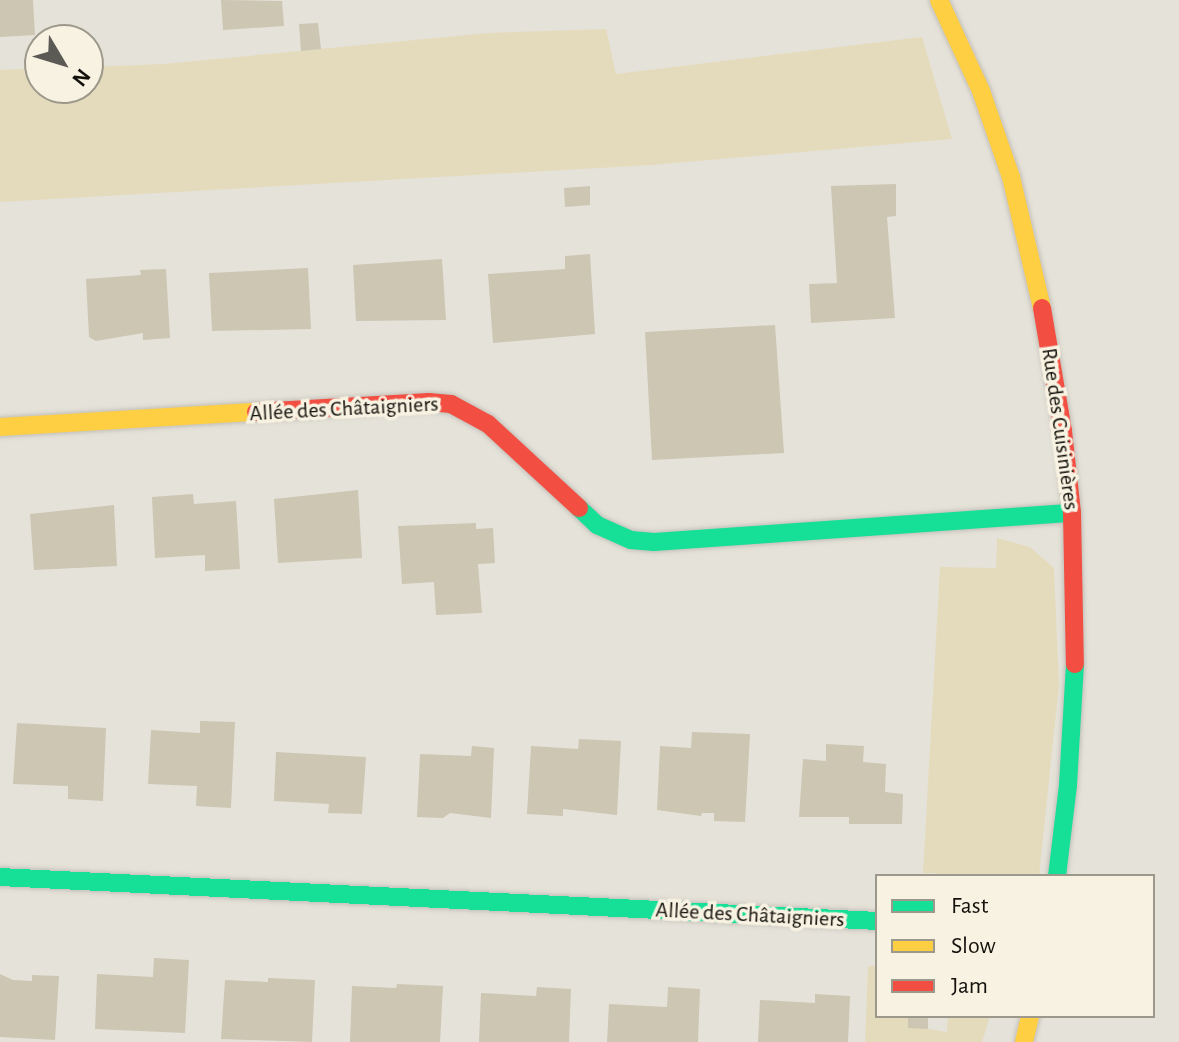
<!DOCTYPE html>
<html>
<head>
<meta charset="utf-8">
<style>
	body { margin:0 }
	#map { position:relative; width:1179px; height:1042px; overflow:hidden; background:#e5e2d9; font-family:"Alegreya Sans",sans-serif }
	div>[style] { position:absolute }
	.green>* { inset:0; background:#e4dbbd }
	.building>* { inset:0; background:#ccc6b3 }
	.roads { filter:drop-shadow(0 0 2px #c3c0b9) drop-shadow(0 0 2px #c3c0b9) }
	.fast>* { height:18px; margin:-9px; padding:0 9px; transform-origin:9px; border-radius:9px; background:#16e098 }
	.slow>* { height:18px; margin:-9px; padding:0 9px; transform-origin:9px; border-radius:9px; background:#ffcf43 }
	.jam>* { height:18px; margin:-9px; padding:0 9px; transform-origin:9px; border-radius:9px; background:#f24e42 }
	span { translate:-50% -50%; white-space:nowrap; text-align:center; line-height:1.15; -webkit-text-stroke:7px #f7f2e1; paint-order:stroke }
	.street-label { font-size:22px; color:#13110c }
	.legend { position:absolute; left:875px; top:874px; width:280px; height:144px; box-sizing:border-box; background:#f7f2e1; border:2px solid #9c988c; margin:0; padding:10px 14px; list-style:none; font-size:24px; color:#13110c }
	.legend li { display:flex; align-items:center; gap:16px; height:40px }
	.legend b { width:40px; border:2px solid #9c988c }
	.north { position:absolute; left:24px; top:24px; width:80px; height:80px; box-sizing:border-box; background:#f7f2e1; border:2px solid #9c988c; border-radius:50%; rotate:128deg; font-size:22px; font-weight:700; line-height:32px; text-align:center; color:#13110c }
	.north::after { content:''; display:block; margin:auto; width:28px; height:36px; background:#5c5a54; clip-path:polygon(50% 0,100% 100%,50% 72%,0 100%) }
</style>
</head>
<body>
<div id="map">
	<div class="green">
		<i style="clip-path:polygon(606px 29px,616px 74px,922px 37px,952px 139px,652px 165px,0 202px,0 70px,40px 68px,40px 88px,88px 88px,88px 67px,163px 64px,488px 33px)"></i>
		<i style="clip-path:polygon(997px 538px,1030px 547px,1054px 568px,1059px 685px,1039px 876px,938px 876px,937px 873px,923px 873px,940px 567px,996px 568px)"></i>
		<i style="clip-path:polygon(868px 966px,877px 966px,877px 1016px,908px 1016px,928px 1029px,947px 1032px,948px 1016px,990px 1016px,982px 1042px,865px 1042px)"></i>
	</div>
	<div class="building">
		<i style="clip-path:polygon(0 0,33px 0,35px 35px,0 37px)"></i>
		<i style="clip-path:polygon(221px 0,282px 1px,284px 26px,223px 30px)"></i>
		<i style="clip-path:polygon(318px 23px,321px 49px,301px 51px,299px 24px)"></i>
		<i style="clip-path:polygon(896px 184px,896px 216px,887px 217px,895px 318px,811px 323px,809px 284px,837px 283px,831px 186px)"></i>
		<i style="clip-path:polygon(590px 186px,590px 205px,565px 207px,564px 188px)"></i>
		<i style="clip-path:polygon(590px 254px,595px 334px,493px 343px,488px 274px,565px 269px,565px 256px)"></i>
		<i style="clip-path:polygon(442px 259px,446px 320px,356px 321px,353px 265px)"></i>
		<i style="clip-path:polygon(308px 268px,311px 329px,212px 331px,209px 273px)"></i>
		<i style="clip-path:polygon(166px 269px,170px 338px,143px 340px,143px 333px,96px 341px,89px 337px,86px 279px,141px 275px,140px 270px)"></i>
		<i style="clip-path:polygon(775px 325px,784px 453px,652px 460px,645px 332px)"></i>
		<i style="clip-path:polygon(358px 490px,362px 558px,278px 563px,274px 499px)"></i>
		<i style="clip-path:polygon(193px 494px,194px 504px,236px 501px,240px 569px,205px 571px,205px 555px,155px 558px,152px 497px)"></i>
		<i style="clip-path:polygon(114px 505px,117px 566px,34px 570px,30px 514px)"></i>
		<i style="clip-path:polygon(476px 523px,476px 529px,493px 528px,495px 563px,478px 564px,482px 613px,436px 615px,434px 582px,402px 584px,398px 526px)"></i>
		<i style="clip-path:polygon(200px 721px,235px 722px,231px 808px,196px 806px,197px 786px,148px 784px,151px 730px,200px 733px)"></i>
		<i style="clip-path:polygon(17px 723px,106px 728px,103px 801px,68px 799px,68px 786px,13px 784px)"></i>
		<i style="clip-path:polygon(692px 732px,750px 734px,745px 822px,714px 821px,714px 813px,702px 813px,701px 816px,657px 810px,660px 746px,691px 748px)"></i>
		<i style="clip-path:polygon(579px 739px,621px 741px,617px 815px,563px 809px,563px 816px,527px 814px,531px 746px,578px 749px)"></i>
		<i style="clip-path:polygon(826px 744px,864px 746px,863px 762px,886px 764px,885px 792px,903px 794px,902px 824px,849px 824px,849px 817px,799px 817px,803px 759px,826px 761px)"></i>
		<i style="clip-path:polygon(472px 746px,494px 748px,491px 818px,450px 813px,443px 818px,417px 817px,420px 754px,471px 756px)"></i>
		<i style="clip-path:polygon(276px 752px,366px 757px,362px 814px,328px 813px,329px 804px,274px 801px)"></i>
		<i style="clip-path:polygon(154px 958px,189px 960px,185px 1033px,95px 1029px,97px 974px,153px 977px)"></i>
		<i style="clip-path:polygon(0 974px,13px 980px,32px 981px,32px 975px,59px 976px,55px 1040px,0 1037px)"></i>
		<i style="clip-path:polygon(268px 978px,315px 980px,312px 1042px,221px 1039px,225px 980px,268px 982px)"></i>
		<i style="clip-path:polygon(397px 984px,443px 986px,440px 1042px,350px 1042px,352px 986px,396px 988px)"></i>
		<i style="clip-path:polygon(537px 987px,571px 989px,569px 1042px,479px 1042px,481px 993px,536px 996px)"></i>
		<i style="clip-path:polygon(668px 987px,700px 989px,698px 1042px,607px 1042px,609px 1004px,667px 1007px)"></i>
		<i style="clip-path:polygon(815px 994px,850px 996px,848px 1042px,758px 1042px,760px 1000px,815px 1003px)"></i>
		<i style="clip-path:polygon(908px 1016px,928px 1016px,928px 1029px,908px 1028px)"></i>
	</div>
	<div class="roads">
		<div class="fast">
			<i style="left:579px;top:508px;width:25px;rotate:43deg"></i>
			<i style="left:597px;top:525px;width:37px;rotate:24deg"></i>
			<i style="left:631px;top:540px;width:23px;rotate:5deg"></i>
			<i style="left:654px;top:542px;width:419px;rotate:-4deg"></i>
			<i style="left:1057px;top:876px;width:92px;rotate:-83.1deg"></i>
			<i style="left:1068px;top:785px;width:121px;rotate:-86.7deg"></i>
			<i style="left:0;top:877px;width:878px;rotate:2.87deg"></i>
		</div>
		<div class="slow">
			<i style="left:939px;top:0;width:100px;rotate:65.2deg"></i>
			<i style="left:981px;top:91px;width:91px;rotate:70.8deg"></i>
			<i style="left:1011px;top:177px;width:135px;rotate:76.7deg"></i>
			<i style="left:0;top:427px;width:256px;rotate:-3.4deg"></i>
			<i style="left:1024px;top:1042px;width:27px;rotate:-77deg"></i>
		</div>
		<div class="jam">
			<i style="left:1042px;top:308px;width:125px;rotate:80.3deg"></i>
			<i style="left:1063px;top:431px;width:82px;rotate:83.7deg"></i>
			<i style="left:1072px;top:513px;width:151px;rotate:88.9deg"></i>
			<i style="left:256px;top:412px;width:173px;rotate:-3.3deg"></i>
			<i style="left:429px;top:402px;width:22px;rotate:5deg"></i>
			<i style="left:451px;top:404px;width:42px;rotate:28.4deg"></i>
			<i style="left:488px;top:424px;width:124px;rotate:42.7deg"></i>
		</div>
	</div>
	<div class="street-label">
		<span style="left:344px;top:409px;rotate:-3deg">Allée des Châtaigniers</span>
		<span style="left:1060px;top:429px;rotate:82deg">Rue des Cuisinières</span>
		<span style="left:750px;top:915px;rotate:3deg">Allée des Châtaigniers</span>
	</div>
	<ul class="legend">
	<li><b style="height:10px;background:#16e098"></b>Fast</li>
	<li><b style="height:10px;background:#ffcf43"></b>Slow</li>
	<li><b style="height:10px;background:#f24e42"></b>Jam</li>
	</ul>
	<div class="north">N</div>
</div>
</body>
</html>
